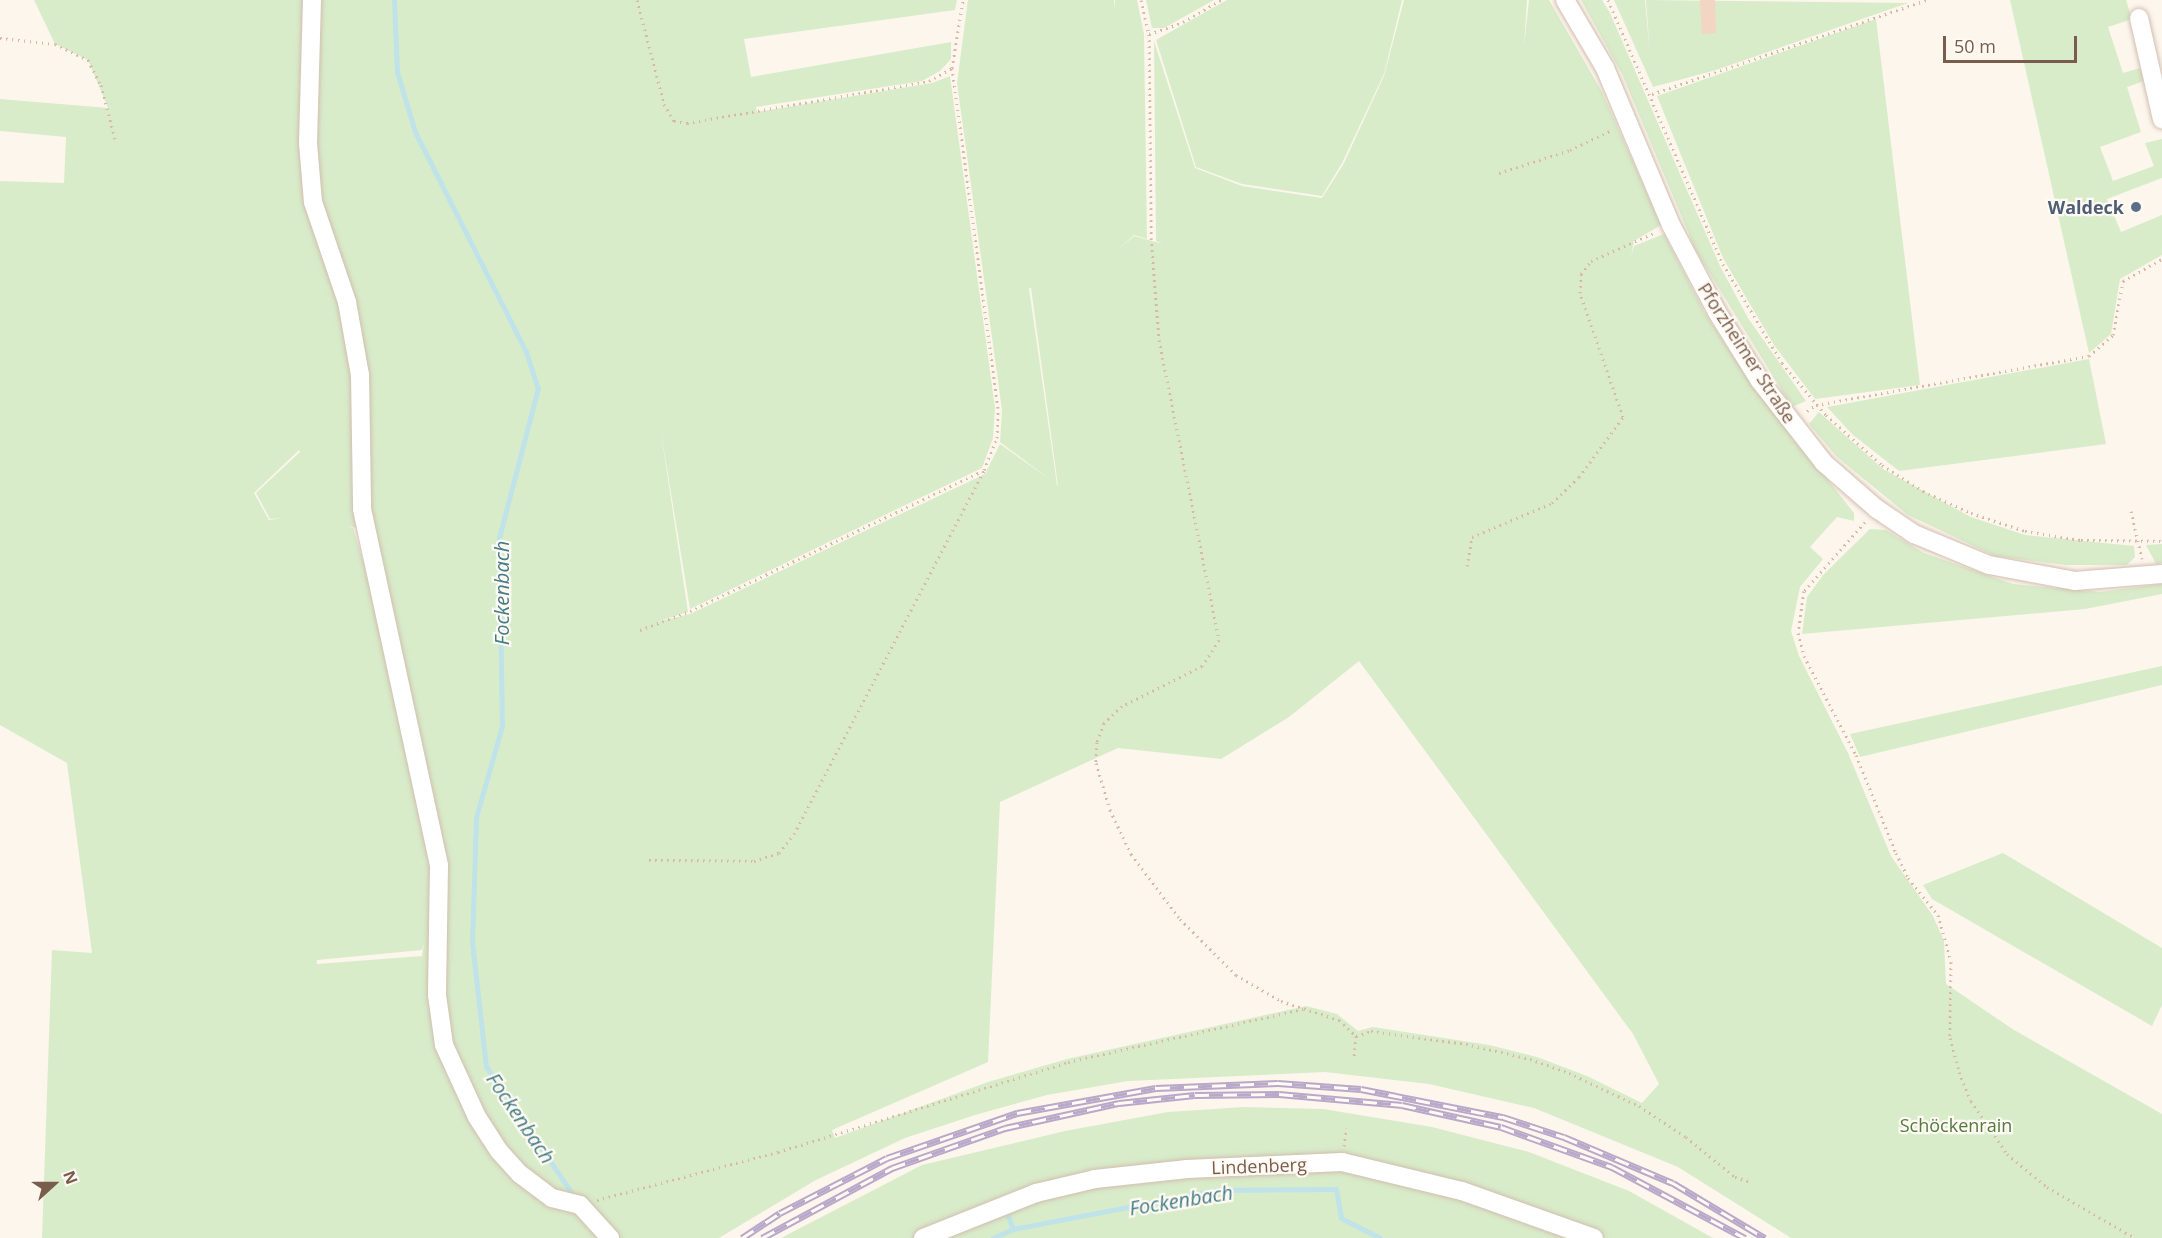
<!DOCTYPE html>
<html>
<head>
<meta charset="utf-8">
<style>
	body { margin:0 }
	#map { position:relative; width:2162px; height:1238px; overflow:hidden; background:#fdf6ec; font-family:"Open Sans",sans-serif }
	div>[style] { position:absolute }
	.green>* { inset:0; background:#d8ecc9 }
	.stream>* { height:5px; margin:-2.5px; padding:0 2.5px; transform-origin:2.5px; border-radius:2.5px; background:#bfe3e8 }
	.building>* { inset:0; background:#f3d5c3 }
	.path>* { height:3px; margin-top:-1.5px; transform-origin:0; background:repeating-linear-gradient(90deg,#d9b8a5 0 1.5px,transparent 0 6px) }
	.roads { filter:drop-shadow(0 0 2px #d1beb0) drop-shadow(0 0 2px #d1beb0) }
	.minor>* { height:18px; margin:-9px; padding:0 9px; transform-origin:9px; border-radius:9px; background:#fff }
	.rail>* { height:7px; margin-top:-3.5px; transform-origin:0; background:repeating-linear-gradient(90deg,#fffaf3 0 14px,#b9a8c9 0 28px); box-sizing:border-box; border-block:2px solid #b9a8c9 }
	.dots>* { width:16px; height:16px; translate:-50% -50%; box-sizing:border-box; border:3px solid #fffaf3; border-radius:50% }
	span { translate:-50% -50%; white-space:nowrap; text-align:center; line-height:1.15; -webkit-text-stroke:4.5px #fffaf3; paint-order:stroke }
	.service-label { font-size:18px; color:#4e5e75; font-weight:700 }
	.right { translate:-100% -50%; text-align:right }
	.street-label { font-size:18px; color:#7a5c4d }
	.park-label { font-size:18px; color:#537a41 }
	.water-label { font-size:20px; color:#437c86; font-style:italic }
	.north { position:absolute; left:24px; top:1154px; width:60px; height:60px; -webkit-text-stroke:4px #fffaf3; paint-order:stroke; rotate:69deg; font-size:16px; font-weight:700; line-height:24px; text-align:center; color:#7a5c4d }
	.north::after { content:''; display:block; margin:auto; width:21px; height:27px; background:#7a5c4d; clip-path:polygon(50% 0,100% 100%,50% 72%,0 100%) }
	.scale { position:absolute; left:1943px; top:36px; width:134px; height:27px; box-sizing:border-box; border:3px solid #7a5c4d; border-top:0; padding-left:8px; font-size:18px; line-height:21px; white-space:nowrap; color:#7a5c4d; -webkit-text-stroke:4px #fffaf3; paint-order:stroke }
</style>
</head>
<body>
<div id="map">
	<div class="green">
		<i style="clip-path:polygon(evenodd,34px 0,957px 0,955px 10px,744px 39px,751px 77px,951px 42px,951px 59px,940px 71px,922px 81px,756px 107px,757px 112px,932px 83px,950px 76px,995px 408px,993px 438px,982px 468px,690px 609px,660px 426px,688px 612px,656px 622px,690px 614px,985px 474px,1000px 444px,1052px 481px,1000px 442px,1002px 410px,957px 83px,968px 0,1114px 0,1115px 9px,1115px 0,1137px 0,1144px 34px,1147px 239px,1134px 235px,1115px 252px,1134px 236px,1163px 244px,1156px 241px,1154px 41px,1195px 168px,1242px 186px,1322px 198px,1343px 165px,1384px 76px,1404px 0,1527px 0,1524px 46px,1529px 0,1549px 0,1602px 92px,1661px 225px,1634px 241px,1631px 256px,1634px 246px,1664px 234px,1705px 313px,1750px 382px,1854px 513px,1854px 521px,1837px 517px,1810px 547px,1823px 559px,1800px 587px,1791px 631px,1799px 656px,1848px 753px,1891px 856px,1933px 916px,1944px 941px,1946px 984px,2014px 1030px,2162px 1114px,2162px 1238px,1791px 1238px,1678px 1167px,1534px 1108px,1429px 1084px,1325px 1072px,1128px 1081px,1047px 1095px,975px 1115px,905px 1138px,816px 1180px,719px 1238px,42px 1238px,52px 950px,92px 953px,67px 763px,0 725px,0 181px,64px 183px,66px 137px,0 131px,0 99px,108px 108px,88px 60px,55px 44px,34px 0,1029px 288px,1031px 288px,1058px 486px,1057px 485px,1029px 288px,34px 0,299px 450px,300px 452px,256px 493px,270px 519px,284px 518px,269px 520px,254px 493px,299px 450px,34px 0,348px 526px,362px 529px,383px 627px,353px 528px,348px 526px,34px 0,1359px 661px,1633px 1034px,1659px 1084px,1642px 1103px,1587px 1076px,1537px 1057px,1489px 1045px,1373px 1027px,1358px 1031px,1337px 1014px,1306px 1006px,1067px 1059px,988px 1082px,835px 1138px,832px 1130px,988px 1062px,1000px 802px,1118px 748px,1221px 759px,1289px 717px,1359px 661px,34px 0,424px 943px,422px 956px,317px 964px,317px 960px,422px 950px,424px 943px)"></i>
		<i style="clip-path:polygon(1146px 0,1214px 0,1164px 28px,1152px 28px)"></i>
		<i style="clip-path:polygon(1227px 0,1402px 0,1384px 74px,1342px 163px,1322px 196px,1242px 184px,1196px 167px,1156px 40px)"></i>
		<i style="clip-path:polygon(1581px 0,1602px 0,1610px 13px,1720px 266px,1748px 318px,1806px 401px,1792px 407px,1696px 251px,1622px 74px)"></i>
		<i style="clip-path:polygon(1614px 0,1645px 0,1650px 55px,1646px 0,1908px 3px,1716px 70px,1653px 87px)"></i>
		<i style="clip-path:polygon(2010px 0,2126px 0,2132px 19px,2108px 27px,2123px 73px,2140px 68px,2144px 81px,2127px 87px,2141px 132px,2100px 147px,2113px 181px,2154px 166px,2145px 143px,2162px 139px,2162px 178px,2107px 199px,2121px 232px,2162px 215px,2162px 255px,2120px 279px,2111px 334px,2089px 353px)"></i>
		<i style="clip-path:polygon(1876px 19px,1920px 385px,1815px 399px,1774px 345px,1723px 258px,1657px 96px)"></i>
		<i style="clip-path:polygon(2089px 359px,2106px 444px,1899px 471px,1853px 435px,1827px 407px)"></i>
		<i style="clip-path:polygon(1819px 412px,1883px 469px,1971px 517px,2025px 535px,2134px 546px,2135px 557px,2127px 565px,2066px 565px,1995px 556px,1908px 515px,1837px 457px,1809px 424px)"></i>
		<i style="clip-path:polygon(1870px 529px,1886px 530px,1924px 553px,2013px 584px,2100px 592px,2162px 584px,2162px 594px,2085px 609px,1802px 634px,1807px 597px,1824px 574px)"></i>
		<i style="clip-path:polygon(2162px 544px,2162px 563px,2156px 564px,2146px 545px)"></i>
		<i style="clip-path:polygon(2162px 666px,2162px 685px,1860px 757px,1850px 734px)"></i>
		<i style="clip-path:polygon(2003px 853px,2162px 948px,2162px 1005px,2152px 1026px,1932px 899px,1923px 885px)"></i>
		<i style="clip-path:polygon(1244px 1107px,1323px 1109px,1432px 1127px,1529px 1152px,1629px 1191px,1713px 1238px,781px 1238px,922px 1165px,1065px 1131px,1168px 1112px)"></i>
	</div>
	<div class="stream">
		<i style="left:394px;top:0;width:72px;rotate:87.6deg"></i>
		<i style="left:397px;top:72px;width:63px;rotate:73.3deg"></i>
		<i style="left:415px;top:132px;width:246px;rotate:63.2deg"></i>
		<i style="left:526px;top:352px;width:38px;rotate:72deg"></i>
		<i style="left:538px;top:388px;width:155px;rotate:104.6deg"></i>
		<i style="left:499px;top:538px;width:188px;rotate:89.1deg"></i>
		<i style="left:502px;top:726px;width:95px;rotate:105.9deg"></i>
		<i style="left:476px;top:817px;width:125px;rotate:91.8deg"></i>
		<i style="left:472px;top:942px;width:125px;rotate:83.6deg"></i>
		<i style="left:486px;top:1066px;width:152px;rotate:56deg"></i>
		<i style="left:1008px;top:1216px;width:14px;rotate:69deg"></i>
		<i style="left:993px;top:1238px;width:22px;rotate:-24deg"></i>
		<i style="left:1013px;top:1229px;width:208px;rotate:-10.8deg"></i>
		<i style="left:1217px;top:1190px;width:119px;rotate:-0.5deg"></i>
		<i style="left:1336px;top:1189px;width:29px;rotate:80deg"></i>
		<i style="left:1341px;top:1218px;width:44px;rotate:27.1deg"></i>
	</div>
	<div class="building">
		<i style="clip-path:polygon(1700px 0,1715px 0,1716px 33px,1702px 34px)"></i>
	</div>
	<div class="path">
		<i style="left:637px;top:0;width:107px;rotate:75.4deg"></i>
		<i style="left:664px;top:104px;width:20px;rotate:60deg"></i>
		<i style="left:674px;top:121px;width:13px;rotate:9deg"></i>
		<i style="left:687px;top:123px;width:246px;rotate:-9.8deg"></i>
		<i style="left:929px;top:81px;width:26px;rotate:-29deg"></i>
		<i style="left:952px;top:68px;width:69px;rotate:-80.8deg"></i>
		<i style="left:1141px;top:0;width:35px;rotate:77deg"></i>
		<i style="left:1149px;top:34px;width:204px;rotate:89.4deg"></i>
		<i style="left:1151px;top:238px;width:102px;rotate:85.5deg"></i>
		<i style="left:1159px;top:340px;width:306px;rotate:78.7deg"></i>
		<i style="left:1219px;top:640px;width:31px;rotate:123deg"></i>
		<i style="left:1202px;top:666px;width:89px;rotate:153.4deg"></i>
		<i style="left:1122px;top:706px;width:25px;rotate:137deg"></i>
		<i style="left:1104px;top:723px;width:20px;rotate:110deg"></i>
		<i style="left:1097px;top:742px;width:21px;rotate:93deg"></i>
		<i style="left:1096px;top:763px;width:49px;rotate:73.4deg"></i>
		<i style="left:1110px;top:810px;width:49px;rotate:64.5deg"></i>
		<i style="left:1131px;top:854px;width:81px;rotate:53deg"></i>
		<i style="left:1180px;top:919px;width:79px;rotate:45deg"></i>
		<i style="left:1236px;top:975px;width:52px;rotate:30deg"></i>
		<i style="left:1281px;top:1001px;width:61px;rotate:18.1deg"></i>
		<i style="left:1339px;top:1020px;width:23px;rotate:43deg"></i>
		<i style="left:1356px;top:1036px;width:22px;rotate:95deg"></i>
		<i style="left:1608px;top:0;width:288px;rotate:66.5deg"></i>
		<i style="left:1723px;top:264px;width:115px;rotate:59.2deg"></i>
		<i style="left:1782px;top:363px;width:68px;rotate:49.8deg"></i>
		<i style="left:1826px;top:415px;width:75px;rotate:41.8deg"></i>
		<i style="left:1882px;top:465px;width:49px;rotate:32.4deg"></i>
		<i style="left:1923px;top:491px;width:53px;rotate:24.6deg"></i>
		<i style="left:1971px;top:513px;width:57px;rotate:18.4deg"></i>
		<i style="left:2025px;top:531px;width:57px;rotate:9.1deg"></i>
		<i style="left:2081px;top:540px;width:81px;rotate:0.7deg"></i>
		<i style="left:1149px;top:34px;width:36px;rotate:-19deg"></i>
		<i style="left:1183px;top:22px;width:44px;rotate:-30.1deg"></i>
		<i style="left:0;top:38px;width:55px;rotate:6.2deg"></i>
		<i style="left:55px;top:44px;width:37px;rotate:26deg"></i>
		<i style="left:88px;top:60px;width:28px;rotate:63deg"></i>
		<i style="left:101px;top:85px;width:56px;rotate:75.5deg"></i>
		<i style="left:1652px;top:94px;width:291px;rotate:-18.9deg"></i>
		<i style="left:1499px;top:173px;width:75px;rotate:-17.9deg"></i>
		<i style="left:1570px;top:150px;width:47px;rotate:-25.5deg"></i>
		<i style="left:1807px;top:411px;width:11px;rotate:-34deg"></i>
		<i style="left:1816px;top:405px;width:277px;rotate:-10.2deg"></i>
		<i style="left:2089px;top:356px;width:32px;rotate:-41deg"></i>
		<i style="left:2113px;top:335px;width:55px;rotate:-79.5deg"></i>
		<i style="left:2123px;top:281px;width:45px;rotate:-29.4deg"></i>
		<i style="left:2131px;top:511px;width:49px;rotate:77.1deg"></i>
		<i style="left:1865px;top:522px;width:92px;rotate:131.5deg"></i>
		<i style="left:1804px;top:591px;width:42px;rotate:98.1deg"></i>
		<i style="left:1798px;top:633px;width:24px;rotate:75deg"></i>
		<i style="left:1804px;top:656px;width:112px;rotate:62.3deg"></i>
		<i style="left:1856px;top:755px;width:106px;rotate:67.8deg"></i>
		<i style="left:1896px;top:853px;width:28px;rotate:64deg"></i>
		<i style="left:1908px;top:878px;width:48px;rotate:51deg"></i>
		<i style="left:1938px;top:915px;width:49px;rotate:74.5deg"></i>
		<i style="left:1951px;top:962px;width:76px;rotate:90.8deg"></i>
		<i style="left:1950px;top:1038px;width:35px;rotate:75deg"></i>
		<i style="left:1959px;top:1072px;width:31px;rotate:68deg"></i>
		<i style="left:1971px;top:1101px;width:64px;rotate:55.8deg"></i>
		<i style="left:2007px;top:1154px;width:52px;rotate:39.5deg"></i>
		<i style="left:2047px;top:1187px;width:102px;rotate:30.1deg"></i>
		<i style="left:1467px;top:566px;width:29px;rotate:-80deg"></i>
		<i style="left:1472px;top:537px;width:87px;rotate:-23deg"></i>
		<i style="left:1552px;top:503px;width:37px;rotate:-44deg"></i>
		<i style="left:1579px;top:477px;width:74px;rotate:-53.7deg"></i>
		<i style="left:1623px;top:417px;width:131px;rotate:-109.1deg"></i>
		<i style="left:1580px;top:293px;width:19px;rotate:-87deg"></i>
		<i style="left:1581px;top:274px;width:16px;rotate:-52deg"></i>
		<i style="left:1591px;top:261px;width:71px;rotate:-24deg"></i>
		<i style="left:640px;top:630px;width:53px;rotate:-20.8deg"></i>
		<i style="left:690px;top:611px;width:324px;rotate:-25.6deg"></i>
		<i style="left:649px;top:860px;width:105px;rotate:0.5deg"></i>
		<i style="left:754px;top:861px;width:26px;rotate:-18deg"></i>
		<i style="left:779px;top:853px;width:24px;rotate:-52deg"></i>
		<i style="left:794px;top:834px;width:411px;rotate:-62.4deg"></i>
		<i style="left:984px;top:470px;width:35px;rotate:-68deg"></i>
		<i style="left:997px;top:438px;width:30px;rotate:-88deg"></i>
		<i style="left:998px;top:408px;width:343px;rotate:-97.7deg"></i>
		<i style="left:1356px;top:1036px;width:16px;rotate:-18deg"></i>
		<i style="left:1371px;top:1031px;width:96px;rotate:7.8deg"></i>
		<i style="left:1466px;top:1044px;width:66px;rotate:13.2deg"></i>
		<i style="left:1530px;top:1059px;width:41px;rotate:19.7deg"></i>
		<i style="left:1569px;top:1073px;width:77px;rotate:25.2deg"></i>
		<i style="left:1639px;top:1106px;width:56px;rotate:33.4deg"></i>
		<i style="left:1686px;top:1137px;width:63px;rotate:39.2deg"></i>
		<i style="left:1735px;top:1177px;width:17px;rotate:17deg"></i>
		<i style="left:1344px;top:1146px;width:18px;rotate:-84deg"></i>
		<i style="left:597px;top:1200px;width:187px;rotate:-14.9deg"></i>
		<i style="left:778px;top:1152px;width:304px;rotate:-17.2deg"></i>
		<i style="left:1068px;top:1062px;width:241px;rotate:-12.7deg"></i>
	</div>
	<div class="roads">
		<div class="minor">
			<i style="left:312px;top:0;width:143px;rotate:91.6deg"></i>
			<i style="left:308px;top:143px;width:59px;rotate:85.2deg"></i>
			<i style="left:313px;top:202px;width:106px;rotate:71.2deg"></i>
			<i style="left:347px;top:302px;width:74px;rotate:79.9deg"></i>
			<i style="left:360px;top:375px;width:134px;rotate:89.1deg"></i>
			<i style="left:362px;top:509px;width:365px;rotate:77.8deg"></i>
			<i style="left:439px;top:866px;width:129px;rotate:90.9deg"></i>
			<i style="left:437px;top:995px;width:50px;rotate:82deg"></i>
			<i style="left:444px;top:1045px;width:79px;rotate:65.4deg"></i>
			<i style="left:477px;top:1117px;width:40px;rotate:57.1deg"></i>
			<i style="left:499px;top:1151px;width:31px;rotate:48deg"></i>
			<i style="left:520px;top:1174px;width:40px;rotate:37deg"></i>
			<i style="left:552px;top:1198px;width:29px;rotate:14deg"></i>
			<i style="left:580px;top:1205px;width:45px;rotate:47.7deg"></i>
			<i style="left:1565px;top:0;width:79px;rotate:59.5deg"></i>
			<i style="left:1605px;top:68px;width:170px;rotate:67.2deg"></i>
			<i style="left:1671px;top:225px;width:98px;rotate:62.1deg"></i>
			<i style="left:1717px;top:312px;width:81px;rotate:58.1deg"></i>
			<i style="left:1760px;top:381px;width:104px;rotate:52deg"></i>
			<i style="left:1824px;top:463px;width:70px;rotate:41deg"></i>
			<i style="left:1877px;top:509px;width:45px;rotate:34deg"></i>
			<i style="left:1914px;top:534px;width:81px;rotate:22.5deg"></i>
			<i style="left:1989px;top:565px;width:87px;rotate:10.5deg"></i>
			<i style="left:2075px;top:581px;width:87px;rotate:-4.6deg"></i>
			<i style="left:2139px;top:18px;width:104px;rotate:77.2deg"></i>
			<i style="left:923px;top:1238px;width:122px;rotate:-21.7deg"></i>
			<i style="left:1036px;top:1193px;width:61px;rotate:-13.3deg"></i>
			<i style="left:1095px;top:1179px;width:93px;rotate:-6.2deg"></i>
			<i style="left:1187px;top:1169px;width:155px;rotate:-2.6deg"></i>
			<i style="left:1342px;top:1162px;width:123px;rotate:13.6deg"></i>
			<i style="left:1462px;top:1191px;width:140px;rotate:19.6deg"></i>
		</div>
	</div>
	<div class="rail">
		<i style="left:742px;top:1238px;width:45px;rotate:-33.3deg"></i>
		<i style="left:780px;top:1213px;width:120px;rotate:-27.2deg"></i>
		<i style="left:887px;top:1158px;width:138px;rotate:-19.1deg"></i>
		<i style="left:1017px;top:1113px;width:141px;rotate:-10.2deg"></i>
		<i style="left:1156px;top:1088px;width:122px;rotate:-2.3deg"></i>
		<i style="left:1278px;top:1083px;width:83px;rotate:4.1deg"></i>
		<i style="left:1361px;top:1089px;width:145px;rotate:11.2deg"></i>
		<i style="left:1503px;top:1117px;width:64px;rotate:18.2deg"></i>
		<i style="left:1564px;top:1137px;width:118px;rotate:22.9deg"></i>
		<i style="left:1673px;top:1183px;width:107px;rotate:30.9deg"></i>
		<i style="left:762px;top:1238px;width:148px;rotate:-28.3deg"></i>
		<i style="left:892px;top:1168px;width:120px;rotate:-19.5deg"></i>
		<i style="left:1005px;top:1128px;width:117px;rotate:-12.4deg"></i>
		<i style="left:1119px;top:1103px;width:76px;rotate:-6deg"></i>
		<i style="left:1195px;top:1095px;width:84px;rotate:-0.7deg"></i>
		<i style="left:1279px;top:1094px;width:123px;rotate:5.1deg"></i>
		<i style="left:1402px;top:1105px;width:101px;rotate:12.5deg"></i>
		<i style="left:1501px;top:1127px;width:118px;rotate:19.8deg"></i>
		<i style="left:1612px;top:1167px;width:151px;rotate:28.1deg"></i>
	</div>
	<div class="dots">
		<i style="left:2136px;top:207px;background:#5c6f8a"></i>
	</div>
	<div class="service-label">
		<span class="right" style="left:2124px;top:207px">Waldeck</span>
	</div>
	<div class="street-label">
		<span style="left:1747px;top:353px;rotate:57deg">Pforzheimer Straße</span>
		<span style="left:1259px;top:1166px;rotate:-2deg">Lindenberg</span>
	</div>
	<div class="park-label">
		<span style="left:1956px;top:1125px">Schöckenrain</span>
	</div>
	<div class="water-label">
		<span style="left:501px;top:593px;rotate:-90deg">Fockenbach</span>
		<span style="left:521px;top:1118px;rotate:56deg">Fockenbach</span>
		<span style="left:1181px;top:1200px;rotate:-9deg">Fockenbach</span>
	</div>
	<div class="north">N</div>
	<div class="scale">50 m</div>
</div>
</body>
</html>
